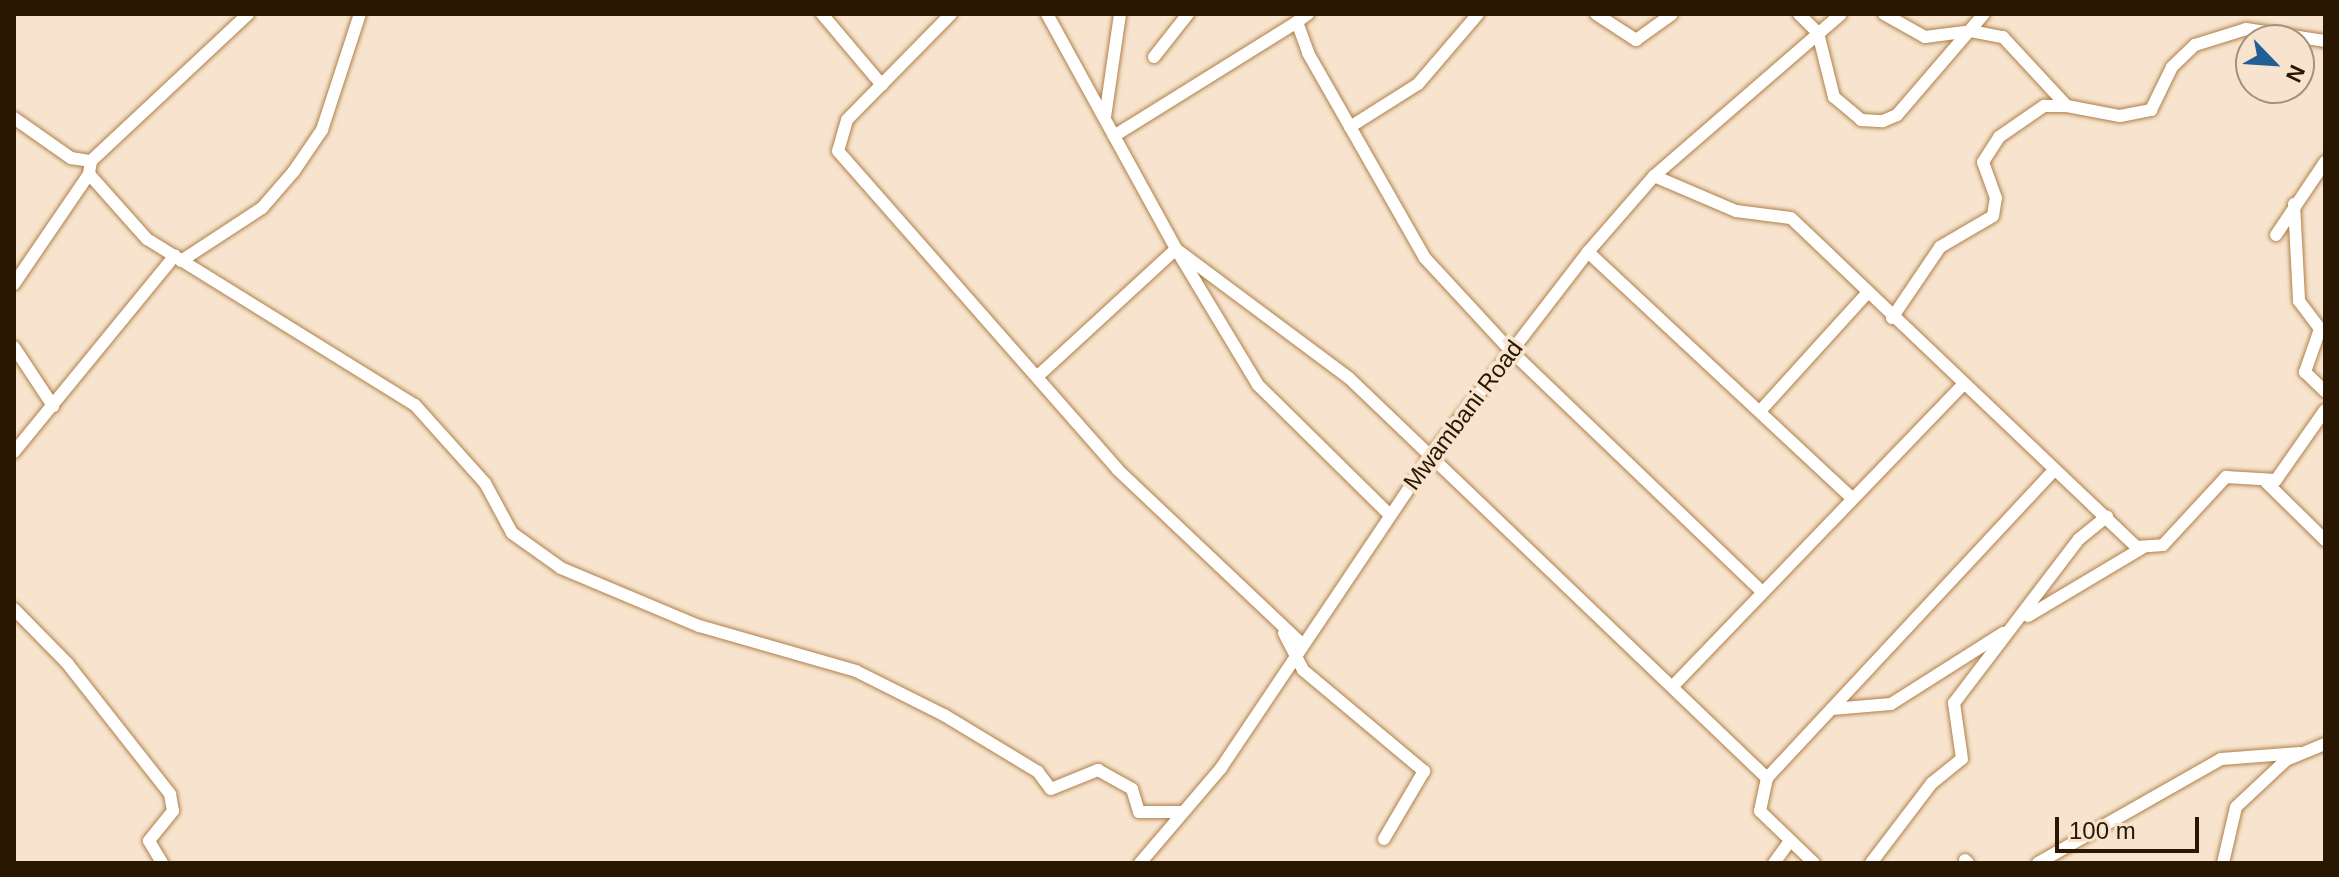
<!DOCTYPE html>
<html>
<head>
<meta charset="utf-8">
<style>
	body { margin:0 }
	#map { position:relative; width:2339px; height:877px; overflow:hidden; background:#f8e4ce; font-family:Arial,sans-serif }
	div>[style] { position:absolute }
	.roads { filter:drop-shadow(0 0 2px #af804a) drop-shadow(0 0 2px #af804a) }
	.street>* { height:12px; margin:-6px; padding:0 6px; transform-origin:6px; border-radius:6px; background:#fff }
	span { translate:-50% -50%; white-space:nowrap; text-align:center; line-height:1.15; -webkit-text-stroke:8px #f8e4ce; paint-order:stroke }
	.street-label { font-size:24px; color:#291702 }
	.frame { position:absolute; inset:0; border:16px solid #291702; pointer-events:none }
	.north { position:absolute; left:2235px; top:24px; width:80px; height:80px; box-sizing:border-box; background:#f8e4ce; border:2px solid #a5927c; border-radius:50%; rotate:115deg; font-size:22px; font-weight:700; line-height:32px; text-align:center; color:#291702 }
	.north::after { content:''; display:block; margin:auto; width:28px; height:36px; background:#215f95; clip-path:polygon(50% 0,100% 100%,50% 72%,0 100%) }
	.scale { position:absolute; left:2055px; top:817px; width:144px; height:36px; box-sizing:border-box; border:4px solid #291702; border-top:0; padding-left:10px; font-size:24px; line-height:28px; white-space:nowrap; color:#291702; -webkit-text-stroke:6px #f8e4ce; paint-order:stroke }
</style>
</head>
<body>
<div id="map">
	<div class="roads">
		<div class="street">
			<i style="left:822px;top:14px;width:93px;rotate:49.8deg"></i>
			<i style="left:951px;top:14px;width:148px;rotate:134.5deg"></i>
			<i style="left:847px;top:120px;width:32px;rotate:106deg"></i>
			<i style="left:838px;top:151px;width:424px;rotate:48.7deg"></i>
			<i style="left:1118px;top:470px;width:250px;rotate:43.4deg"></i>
			<i style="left:1047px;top:14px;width:268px;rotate:61.2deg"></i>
			<i style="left:1176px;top:249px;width:216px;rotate:36.7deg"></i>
			<i style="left:1349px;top:378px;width:579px;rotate:43.74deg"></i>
			<i style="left:1308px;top:14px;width:14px;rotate:144deg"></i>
			<i style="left:1297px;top:22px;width:33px;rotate:70deg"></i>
			<i style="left:1308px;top:53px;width:236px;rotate:60.3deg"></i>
			<i style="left:1425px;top:258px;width:125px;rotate:47.3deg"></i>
			<i style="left:1510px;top:350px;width:349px;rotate:43.8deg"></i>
			<i style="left:1596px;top:14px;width:48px;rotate:33deg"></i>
			<i style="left:1636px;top:40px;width:44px;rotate:-35.8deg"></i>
			<i style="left:1799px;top:14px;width:27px;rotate:45deg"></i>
			<i style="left:1818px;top:33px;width:66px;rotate:76deg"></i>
			<i style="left:1834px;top:97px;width:35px;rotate:40deg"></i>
			<i style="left:1861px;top:120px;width:22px;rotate:3deg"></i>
			<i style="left:1883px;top:121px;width:15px;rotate:-23deg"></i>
			<i style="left:1897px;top:115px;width:133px;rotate:-49.3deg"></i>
			<i style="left:1884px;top:14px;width:47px;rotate:29.3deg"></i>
			<i style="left:1925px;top:37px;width:46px;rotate:-7.4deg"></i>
			<i style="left:1971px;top:31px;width:33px;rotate:11deg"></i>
			<i style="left:2003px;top:37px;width:94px;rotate:47.2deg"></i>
			<i style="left:2067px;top:106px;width:54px;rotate:10.7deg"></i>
			<i style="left:2120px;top:116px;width:32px;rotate:-11deg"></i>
			<i style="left:2151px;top:110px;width:48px;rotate:-64deg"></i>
			<i style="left:2172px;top:67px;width:32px;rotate:-44deg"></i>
			<i style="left:2195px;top:45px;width:53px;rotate:-17.4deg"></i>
			<i style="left:2246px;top:29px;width:80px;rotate:8.6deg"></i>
			<i style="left:1154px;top:57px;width:55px;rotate:-51.7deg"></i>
			<i style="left:1105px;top:117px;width:104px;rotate:-81.7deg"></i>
			<i style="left:14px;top:118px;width:70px;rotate:35.1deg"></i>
			<i style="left:71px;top:158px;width:20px;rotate:9deg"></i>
			<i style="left:91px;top:161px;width:215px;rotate:-43.1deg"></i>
			<i style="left:1350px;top:127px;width:80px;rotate:-32.3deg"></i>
			<i style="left:1418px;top:84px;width:92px;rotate:-49.4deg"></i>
			<i style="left:1114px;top:136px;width:216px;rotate:-31.9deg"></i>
			<i style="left:91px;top:161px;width:13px;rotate:99deg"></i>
			<i style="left:89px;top:174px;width:87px;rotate:48.3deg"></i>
			<i style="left:147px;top:239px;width:315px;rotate:31.8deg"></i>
			<i style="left:415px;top:405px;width:105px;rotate:48.1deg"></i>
			<i style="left:485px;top:483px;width:57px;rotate:61.6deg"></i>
			<i style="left:512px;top:533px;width:60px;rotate:35.5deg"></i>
			<i style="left:561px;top:568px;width:150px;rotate:22.8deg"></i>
			<i style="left:699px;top:626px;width:163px;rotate:16deg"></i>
			<i style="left:856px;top:671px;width:98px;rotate:26.6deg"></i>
			<i style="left:944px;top:715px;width:110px;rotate:31.2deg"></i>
			<i style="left:1038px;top:772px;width:21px;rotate:53deg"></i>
			<i style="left:1051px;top:789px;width:51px;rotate:-22deg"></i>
			<i style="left:1098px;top:770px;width:39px;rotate:29deg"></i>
			<i style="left:1132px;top:789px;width:24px;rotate:73deg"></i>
			<i style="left:1139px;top:812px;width:44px"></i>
			<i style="left:1654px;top:176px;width:89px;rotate:23.1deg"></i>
			<i style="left:1736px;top:211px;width:55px;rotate:7.3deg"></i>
			<i style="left:1791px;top:218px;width:477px;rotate:43.6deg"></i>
			<i style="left:2136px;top:547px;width:27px;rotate:-4deg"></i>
			<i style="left:2163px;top:545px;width:93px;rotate:-47.2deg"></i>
			<i style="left:2226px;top:477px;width:50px;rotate:3.4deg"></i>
			<i style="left:2276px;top:480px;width:85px;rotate:-55deg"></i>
			<i style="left:2294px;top:204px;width:97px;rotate:87deg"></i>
			<i style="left:2299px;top:301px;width:35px;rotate:53deg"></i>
			<i style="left:2320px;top:329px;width:46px;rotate:109.2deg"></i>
			<i style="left:2305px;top:372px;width:28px;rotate:44deg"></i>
			<i style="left:2276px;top:235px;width:88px;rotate:-56.1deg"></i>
			<i style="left:1588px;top:252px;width:361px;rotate:43deg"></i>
			<i style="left:181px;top:261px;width:97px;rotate:-33.2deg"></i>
			<i style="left:262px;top:208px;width:49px;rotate:-49.1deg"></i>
			<i style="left:294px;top:171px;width:50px;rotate:-55.7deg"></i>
			<i style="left:322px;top:130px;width:122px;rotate:-71.9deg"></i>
			<i style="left:14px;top:284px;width:133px;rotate:-55.7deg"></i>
			<i style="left:1892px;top:318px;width:86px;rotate:-55.9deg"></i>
			<i style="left:1940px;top:247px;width:61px;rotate:-30.3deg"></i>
			<i style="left:1993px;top:216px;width:18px;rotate:-81deg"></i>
			<i style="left:1996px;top:198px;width:38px;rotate:-110deg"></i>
			<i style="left:1983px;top:162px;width:30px;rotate:-57deg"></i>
			<i style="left:1999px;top:137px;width:55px;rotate:-34.6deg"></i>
			<i style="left:2044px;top:106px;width:23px"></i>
			<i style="left:14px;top:347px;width:71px;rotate:56.5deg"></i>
			<i style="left:1039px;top:375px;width:186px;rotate:-42.6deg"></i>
			<i style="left:1176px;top:249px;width:159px;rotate:58.9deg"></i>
			<i style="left:1258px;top:385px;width:185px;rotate:44.6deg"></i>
			<i style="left:1762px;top:409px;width:156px;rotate:-47.8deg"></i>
			<i style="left:14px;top:452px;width:254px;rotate:-50.7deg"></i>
			<i style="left:2266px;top:482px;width:83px;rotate:44.5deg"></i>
			<i style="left:14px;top:609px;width:76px;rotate:45.5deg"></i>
			<i style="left:67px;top:663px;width:167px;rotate:51.8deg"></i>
			<i style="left:170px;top:794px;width:17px;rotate:80deg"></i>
			<i style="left:173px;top:811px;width:38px;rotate:129deg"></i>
			<i style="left:149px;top:841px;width:26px;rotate:59deg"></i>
			<i style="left:2028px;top:616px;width:133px;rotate:-30.8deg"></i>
			<i style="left:1284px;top:633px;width:42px;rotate:62.8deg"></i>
			<i style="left:1303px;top:670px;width:158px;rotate:39.9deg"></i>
			<i style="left:1424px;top:771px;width:79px;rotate:120.5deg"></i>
			<i style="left:1673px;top:686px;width:419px;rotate:-46.1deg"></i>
			<i style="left:1832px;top:709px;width:59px;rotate:-4.8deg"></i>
			<i style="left:1891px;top:704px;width:133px;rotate:-32.4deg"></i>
			<i style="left:1965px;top:860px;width:4px;rotate:45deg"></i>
			<i style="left:1140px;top:863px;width:125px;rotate:-49.5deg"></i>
			<i style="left:1221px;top:768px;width:375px;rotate:-56.1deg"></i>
			<i style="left:1430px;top:457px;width:259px;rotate:-52.4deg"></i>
			<i style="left:1588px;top:252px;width:101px;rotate:-49deg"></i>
			<i style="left:1654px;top:176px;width:247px;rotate:-40.9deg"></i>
			<i style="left:1774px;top:863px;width:24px;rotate:-54deg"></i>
			<i style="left:1814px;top:863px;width:75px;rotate:-136.1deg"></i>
			<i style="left:1760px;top:811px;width:34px;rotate:-78deg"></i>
			<i style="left:1767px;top:778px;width:421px;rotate:-47deg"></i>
			<i style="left:1871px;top:863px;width:101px;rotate:-52.7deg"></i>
			<i style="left:1932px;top:783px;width:38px;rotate:-39deg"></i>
			<i style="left:1962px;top:759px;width:57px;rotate:-98.1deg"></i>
			<i style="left:1954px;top:703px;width:206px;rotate:-52.7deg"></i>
			<i style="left:2079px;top:539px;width:36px;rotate:-39deg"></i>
			<i style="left:2038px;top:863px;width:210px;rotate:-29.6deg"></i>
			<i style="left:2221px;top:759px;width:79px;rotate:-4.3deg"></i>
			<i style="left:2223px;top:863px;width:57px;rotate:-76.9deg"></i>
			<i style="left:2236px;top:807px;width:69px;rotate:-43.2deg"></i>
			<i style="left:2286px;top:760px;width:42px;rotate:-22.3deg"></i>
		</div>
	</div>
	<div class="street-label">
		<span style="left:1463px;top:415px;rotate:-53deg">Mwambani Road</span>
	</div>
	<div class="frame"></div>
	<div class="north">N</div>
	<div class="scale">100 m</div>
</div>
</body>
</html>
